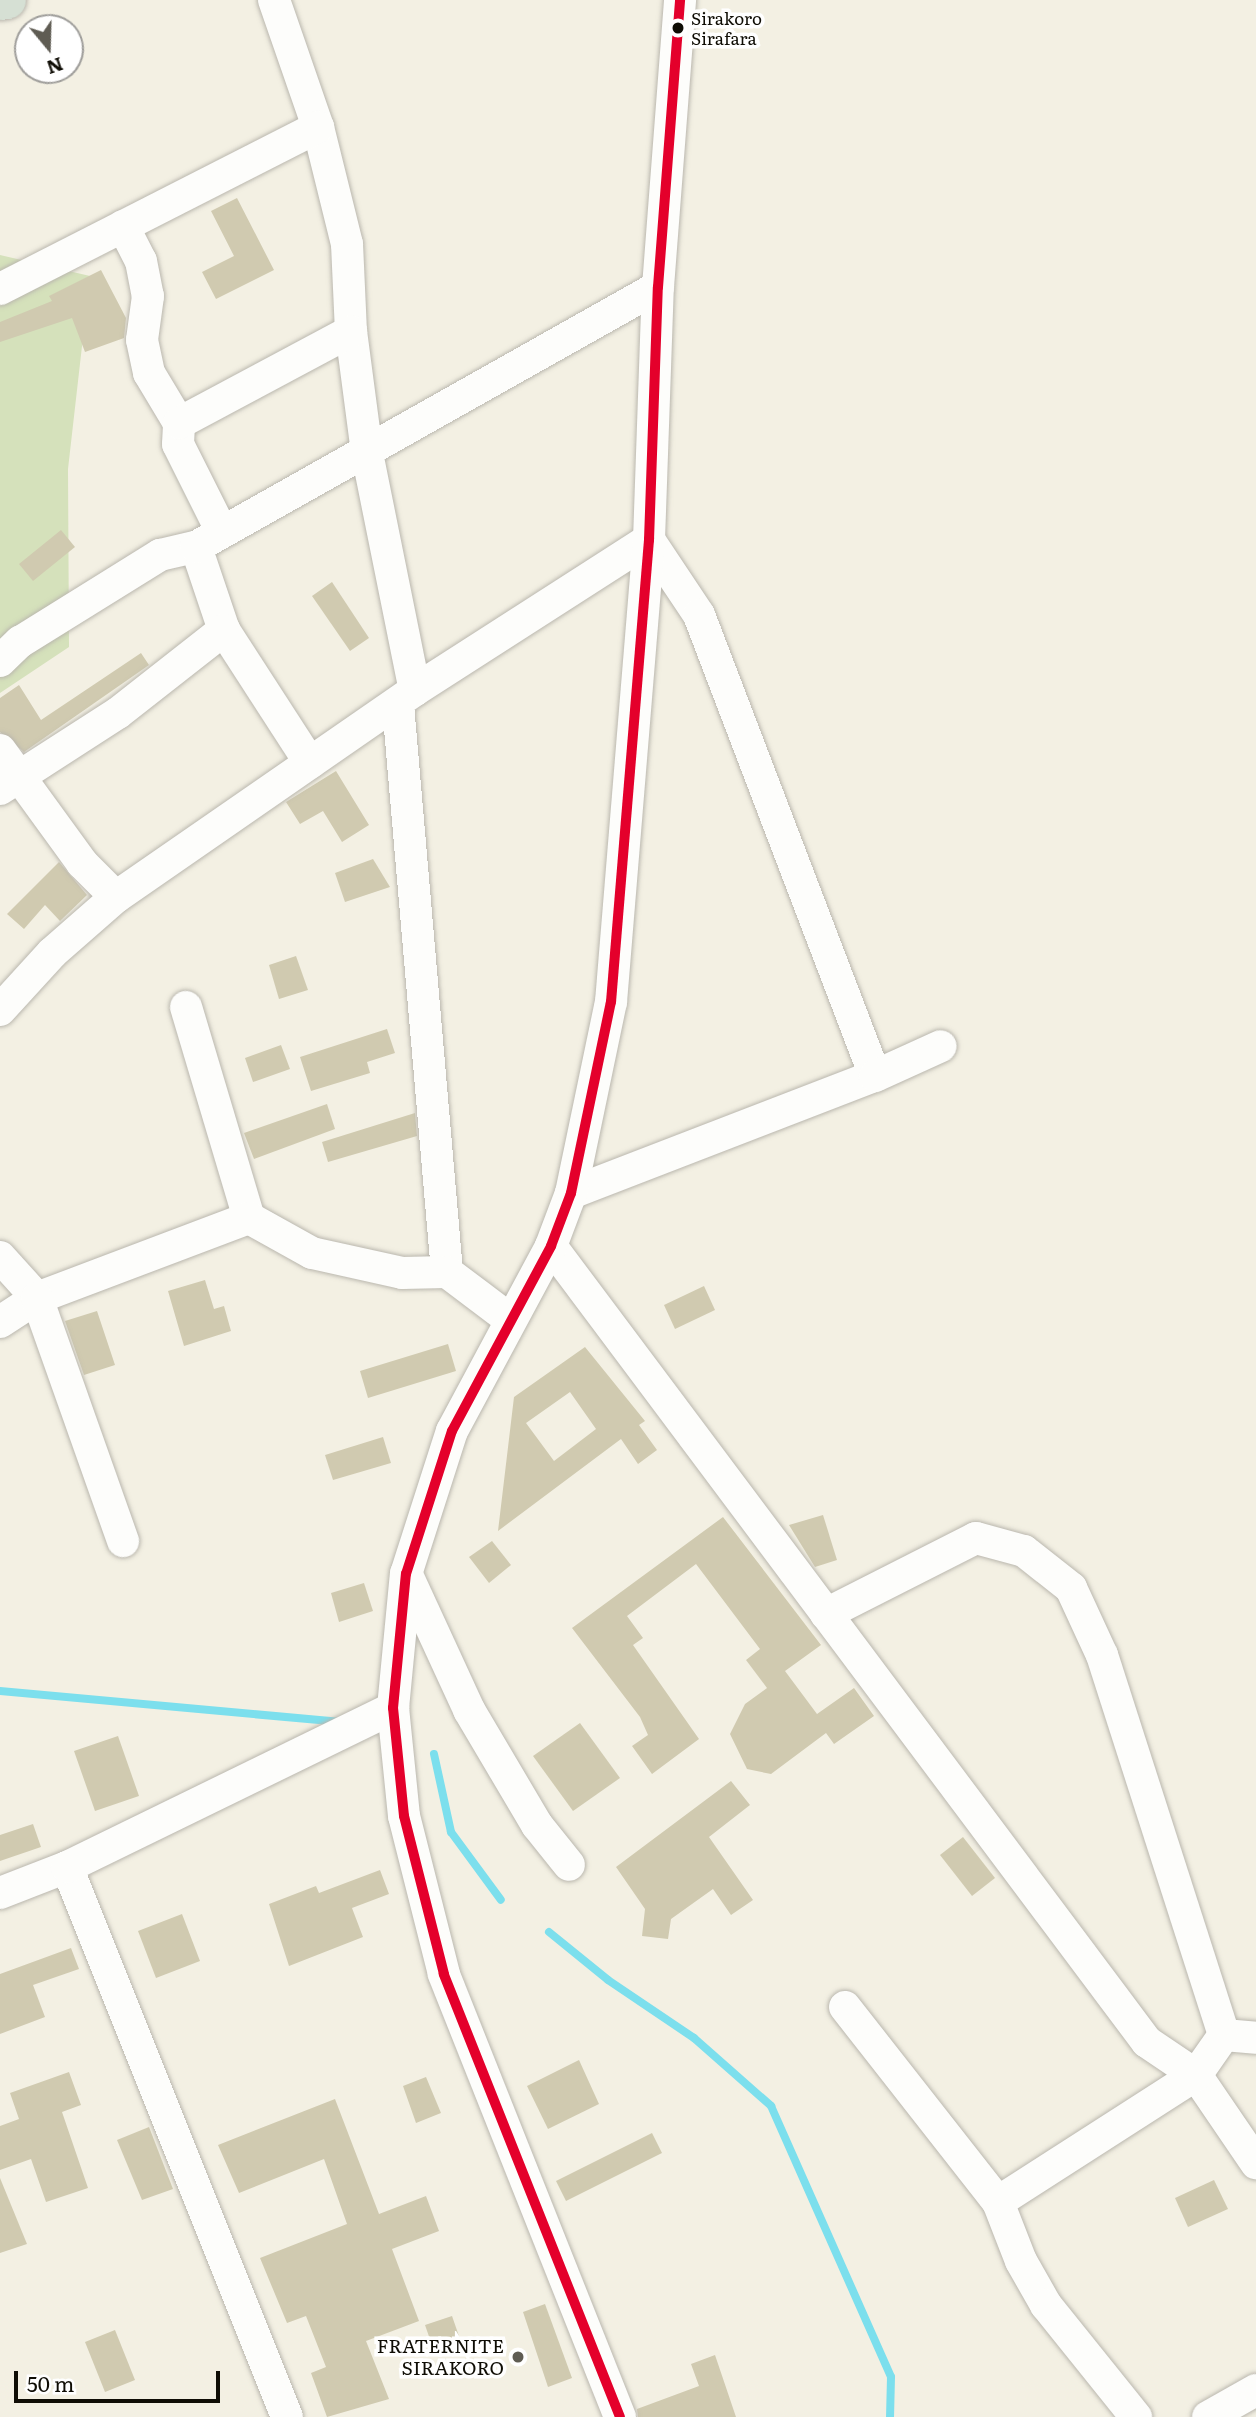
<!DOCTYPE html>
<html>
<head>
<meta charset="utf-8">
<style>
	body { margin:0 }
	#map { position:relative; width:1256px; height:2417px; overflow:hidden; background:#f3f0e3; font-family:Literata,serif }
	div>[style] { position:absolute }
	.green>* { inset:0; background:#d5e1bb }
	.stream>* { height:8px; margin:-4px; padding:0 4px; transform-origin:4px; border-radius:4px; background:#7cdfed }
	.building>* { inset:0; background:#d0cab0 }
	.roads { filter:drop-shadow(0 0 2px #bab7ae) drop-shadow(0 0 2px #bab7ae) }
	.street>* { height:32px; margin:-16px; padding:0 16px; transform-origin:16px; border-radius:16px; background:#fdfdfb }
	.highway>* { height:38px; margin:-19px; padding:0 19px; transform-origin:19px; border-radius:19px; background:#d6e0d4 }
	.bus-1>* { height:10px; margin:-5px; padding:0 5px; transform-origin:5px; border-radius:5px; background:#e4002b }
	.dots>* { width:19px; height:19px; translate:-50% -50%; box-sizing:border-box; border:4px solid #fff; border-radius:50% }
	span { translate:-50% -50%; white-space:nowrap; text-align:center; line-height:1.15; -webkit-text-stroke:7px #fff; paint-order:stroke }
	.bus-label { font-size:17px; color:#0f0d05 }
	.left { translate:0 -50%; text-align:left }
	.poi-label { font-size:19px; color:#0f0d05 }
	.right { translate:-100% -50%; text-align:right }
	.north { position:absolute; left:14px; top:14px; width:70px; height:70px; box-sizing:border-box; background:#fff; border:2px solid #9f9e9b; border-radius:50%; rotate:161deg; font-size:19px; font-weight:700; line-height:28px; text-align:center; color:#0f0d05 }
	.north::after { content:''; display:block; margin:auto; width:24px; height:32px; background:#5f5c53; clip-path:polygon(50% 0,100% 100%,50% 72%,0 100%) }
	.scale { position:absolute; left:14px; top:2371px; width:206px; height:32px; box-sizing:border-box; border:4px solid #0f0d05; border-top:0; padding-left:9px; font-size:21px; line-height:24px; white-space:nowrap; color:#0f0d05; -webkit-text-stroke:5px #fff; paint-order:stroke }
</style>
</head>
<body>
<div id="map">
	<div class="green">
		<i style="clip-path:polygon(0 255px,90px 276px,68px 469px,69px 647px,0 693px)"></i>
	</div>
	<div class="stream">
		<i style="left:0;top:1691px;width:340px;rotate:5.2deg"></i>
		<i style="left:434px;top:1754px;width:80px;rotate:77.7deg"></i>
		<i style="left:451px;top:1832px;width:84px;rotate:53.7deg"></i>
		<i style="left:549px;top:1932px;width:76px;rotate:39.1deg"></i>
		<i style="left:608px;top:1980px;width:104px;rotate:34deg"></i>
		<i style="left:694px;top:2038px;width:103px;rotate:41.4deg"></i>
		<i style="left:771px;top:2106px;width:296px;rotate:66.1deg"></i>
		<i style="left:891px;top:2377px;width:40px;rotate:91.4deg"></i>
	</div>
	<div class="building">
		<i style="clip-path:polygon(237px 198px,274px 270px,216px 299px,202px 272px,234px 256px,211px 211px)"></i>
		<i style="clip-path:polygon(101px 270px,126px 318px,124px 338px,85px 352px,72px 318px,0 342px,0 322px,52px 301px,49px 296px)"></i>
		<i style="clip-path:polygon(61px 530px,75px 547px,33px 581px,19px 564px)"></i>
		<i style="clip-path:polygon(332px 582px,369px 638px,350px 651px,312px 596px)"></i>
		<i style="clip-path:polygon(141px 653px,149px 665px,24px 752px,0 732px,0 698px,19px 685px,41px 720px)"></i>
		<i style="clip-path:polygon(336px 771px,369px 825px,342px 842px,323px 811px,300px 824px,286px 802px)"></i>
		<i style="clip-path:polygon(373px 859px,390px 887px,345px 902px,335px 873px)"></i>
		<i style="clip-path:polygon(59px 862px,87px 895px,60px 921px,45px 905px,24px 929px,7px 914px)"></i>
		<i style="clip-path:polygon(296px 956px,308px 990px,279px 999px,269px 965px)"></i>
		<i style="clip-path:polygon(387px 1029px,395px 1053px,367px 1062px,370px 1073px,311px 1091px,300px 1057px)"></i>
		<i style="clip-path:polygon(281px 1045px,290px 1069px,253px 1082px,245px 1058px)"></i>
		<i style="clip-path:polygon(327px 1104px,335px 1129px,254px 1159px,244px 1133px)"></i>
		<i style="clip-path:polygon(415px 1113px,417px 1136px,328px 1162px,322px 1142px)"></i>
		<i style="clip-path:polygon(205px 1280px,214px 1309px,224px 1306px,231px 1331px,184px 1346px,168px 1291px)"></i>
		<i style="clip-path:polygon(704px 1286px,715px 1310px,675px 1329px,664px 1305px)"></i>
		<i style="clip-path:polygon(97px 1311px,115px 1365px,84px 1375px,65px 1321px)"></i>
		<i style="clip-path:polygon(448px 1344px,456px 1371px,368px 1398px,360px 1371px)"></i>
		<i style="clip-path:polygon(evenodd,585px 1347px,645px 1421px,639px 1425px,657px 1450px,638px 1464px,621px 1439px,498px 1531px,514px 1397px,585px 1347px,570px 1392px,596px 1429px,554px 1461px,526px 1423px,570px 1392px)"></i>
		<i style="clip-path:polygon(383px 1437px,391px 1463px,333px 1480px,325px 1455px)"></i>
		<i style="clip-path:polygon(823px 1515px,837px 1560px,815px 1567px,789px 1525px)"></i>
		<i style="clip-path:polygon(723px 1517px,821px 1645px,785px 1671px,817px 1714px,854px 1688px,874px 1716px,834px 1744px,826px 1733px,771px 1774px,747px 1769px,730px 1734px,745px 1704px,767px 1688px,746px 1660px,760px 1649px,696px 1564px,627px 1616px,643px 1638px,633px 1645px,699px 1739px,652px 1774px,632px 1746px,648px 1735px,640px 1717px,572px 1628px)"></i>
		<i style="clip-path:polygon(492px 1541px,511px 1565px,489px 1583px,469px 1557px)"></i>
		<i style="clip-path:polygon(364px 1583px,373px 1611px,339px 1622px,331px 1593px)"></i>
		<i style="clip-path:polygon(580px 1723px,620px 1778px,573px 1811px,533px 1756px)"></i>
		<i style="clip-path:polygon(118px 1736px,139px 1796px,95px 1811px,74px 1751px)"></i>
		<i style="clip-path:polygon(731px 1781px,750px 1805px,709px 1837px,753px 1900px,731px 1915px,713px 1889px,671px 1919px,668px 1939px,642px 1936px,645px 1909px,616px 1867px)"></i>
		<i style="clip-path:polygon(33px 1824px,41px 1847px,0 1861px,0 1835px)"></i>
		<i style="clip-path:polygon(963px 1837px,995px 1878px,972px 1896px,940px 1855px)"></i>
		<i style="clip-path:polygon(380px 1870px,389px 1894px,352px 1908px,363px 1937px,289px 1966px,269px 1904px,316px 1886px,319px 1893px)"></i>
		<i style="clip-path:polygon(182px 1914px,200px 1961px,156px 1978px,138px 1931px)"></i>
		<i style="clip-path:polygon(71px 1948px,79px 1969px,33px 1985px,45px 2017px,0 2034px,0 1974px)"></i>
		<i style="clip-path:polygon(579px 2060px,599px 2104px,548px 2129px,527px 2086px)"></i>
		<i style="clip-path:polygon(69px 2072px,81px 2105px,62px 2112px,88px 2188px,46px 2202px,31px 2159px,0 2170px,0 2126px,19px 2119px,10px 2093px)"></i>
		<i style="clip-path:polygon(426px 2077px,441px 2113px,416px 2123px,403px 2086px)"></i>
		<i style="clip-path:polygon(335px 2099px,379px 2214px,426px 2196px,439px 2231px,392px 2249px,419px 2321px,366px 2341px,389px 2399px,327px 2417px,311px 2373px,326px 2367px,306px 2316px,287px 2323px,260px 2258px,347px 2224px,324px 2159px,239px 2193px,218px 2145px)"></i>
		<i style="clip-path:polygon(149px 2127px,173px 2189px,142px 2200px,117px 2140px)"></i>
		<i style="clip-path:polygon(652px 2133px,662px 2153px,566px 2201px,556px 2181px)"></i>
		<i style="clip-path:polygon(0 2178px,27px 2244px,0 2253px)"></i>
		<i style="clip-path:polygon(1214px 2180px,1228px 2209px,1188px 2227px,1175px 2198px)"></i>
		<i style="clip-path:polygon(545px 2304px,572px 2378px,548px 2387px,523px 2312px)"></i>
		<i style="clip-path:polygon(452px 2316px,460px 2339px,433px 2348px,425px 2325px)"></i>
		<i style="clip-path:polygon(115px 2330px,135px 2380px,105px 2392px,85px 2342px)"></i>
		<i style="clip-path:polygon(715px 2355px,736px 2417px,638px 2417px,637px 2409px,699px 2386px,691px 2364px)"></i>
	</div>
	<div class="roads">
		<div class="street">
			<i style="left:274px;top:0;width:134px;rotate:70.9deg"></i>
			<i style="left:318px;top:127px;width:121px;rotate:76.1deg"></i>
			<i style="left:347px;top:244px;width:87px;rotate:87.4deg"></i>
			<i style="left:351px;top:331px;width:123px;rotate:82.5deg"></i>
			<i style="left:367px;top:453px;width:242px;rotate:78.6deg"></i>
			<i style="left:123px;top:226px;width:39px;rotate:63deg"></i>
			<i style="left:141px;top:261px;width:36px;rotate:79deg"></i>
			<i style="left:148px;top:296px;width:44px;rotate:97.8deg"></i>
			<i style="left:142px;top:340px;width:34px;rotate:78deg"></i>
			<i style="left:149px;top:373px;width:58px;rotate:59deg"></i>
			<i style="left:0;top:289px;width:357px;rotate:-27deg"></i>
			<i style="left:222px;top:532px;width:98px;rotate:-116.6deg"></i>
			<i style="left:178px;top:444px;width:21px;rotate:-87deg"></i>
			<i style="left:179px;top:423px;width:195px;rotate:-28.1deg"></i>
			<i style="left:196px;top:547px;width:88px;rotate:71.4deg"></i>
			<i style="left:224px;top:630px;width:158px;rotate:57.1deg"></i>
			<i style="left:0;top:661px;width:28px;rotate:-44deg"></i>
			<i style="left:20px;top:642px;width:165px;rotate:-31.9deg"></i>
			<i style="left:160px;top:555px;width:37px;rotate:-13deg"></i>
			<i style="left:196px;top:547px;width:530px;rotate:-29.37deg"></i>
			<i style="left:398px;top:705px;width:569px;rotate:85.06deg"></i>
			<i style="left:0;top:750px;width:140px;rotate:54deg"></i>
			<i style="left:82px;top:863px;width:48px;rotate:45deg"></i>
			<i style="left:116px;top:897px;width:364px;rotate:-34.7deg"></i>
			<i style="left:415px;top:690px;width:278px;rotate:-32.7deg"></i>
			<i style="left:649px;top:540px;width:90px;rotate:56.3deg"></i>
			<i style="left:699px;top:615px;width:493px;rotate:69.1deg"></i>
			<i style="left:0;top:789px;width:140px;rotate:-32.8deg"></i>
			<i style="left:118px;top:713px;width:135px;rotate:-38.1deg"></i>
			<i style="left:186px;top:1007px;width:220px;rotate:73.4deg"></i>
			<i style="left:0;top:1010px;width:77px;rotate:-47.6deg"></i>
			<i style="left:52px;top:953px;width:85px;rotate:-41.2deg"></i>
			<i style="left:571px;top:1193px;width:326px;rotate:-21.1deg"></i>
			<i style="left:875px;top:1076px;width:72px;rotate:-24.4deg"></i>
			<i style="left:551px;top:1246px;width:994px;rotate:53.18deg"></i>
			<i style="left:1147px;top:2042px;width:59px;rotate:34deg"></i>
			<i style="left:1196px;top:2075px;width:107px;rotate:55.7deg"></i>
			<i style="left:0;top:1257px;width:55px;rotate:47.9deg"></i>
			<i style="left:37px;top:1298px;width:227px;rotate:-20.7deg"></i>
			<i style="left:249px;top:1218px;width:72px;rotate:29.1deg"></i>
			<i style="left:312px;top:1253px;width:92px;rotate:12.5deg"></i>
			<i style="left:402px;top:1273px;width:45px;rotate:-1.3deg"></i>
			<i style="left:447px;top:1272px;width:76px;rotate:37deg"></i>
			<i style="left:0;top:1322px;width:44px;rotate:-33deg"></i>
			<i style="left:37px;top:1298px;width:258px;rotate:70.5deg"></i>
			<i style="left:407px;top:1575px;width:149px;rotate:65.3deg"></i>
			<i style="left:469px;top:1710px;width:134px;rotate:59.4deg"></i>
			<i style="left:537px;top:1825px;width:51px;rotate:51.3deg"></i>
			<i style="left:826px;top:1614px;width:168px;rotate:-26.9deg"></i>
			<i style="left:976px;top:1538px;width:50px;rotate:15.2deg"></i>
			<i style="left:1024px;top:1551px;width:60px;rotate:38.2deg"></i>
			<i style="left:1071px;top:1588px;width:74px;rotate:65.2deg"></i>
			<i style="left:1102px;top:1655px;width:399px;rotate:72.2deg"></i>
			<i style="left:67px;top:1867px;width:592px;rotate:68.2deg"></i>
			<i style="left:0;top:1893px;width:72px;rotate:-21.2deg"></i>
			<i style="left:67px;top:1867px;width:363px;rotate:-26deg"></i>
			<i style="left:845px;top:2007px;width:248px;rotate:51.9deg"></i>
			<i style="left:998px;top:2202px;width:235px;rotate:-32.7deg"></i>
			<i style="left:1196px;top:2075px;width:49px;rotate:-55deg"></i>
			<i style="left:1224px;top:2035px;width:32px;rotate:5deg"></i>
			<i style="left:998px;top:2202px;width:63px;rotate:68.7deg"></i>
			<i style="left:1021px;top:2261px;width:51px;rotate:60.4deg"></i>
			<i style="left:1046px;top:2305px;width:144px;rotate:51.2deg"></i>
			<i style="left:620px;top:2417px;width:477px;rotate:-111.7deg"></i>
			<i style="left:444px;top:1974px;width:163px;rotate:-104.2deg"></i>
			<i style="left:404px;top:1816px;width:109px;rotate:-95.8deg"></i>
			<i style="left:393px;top:1708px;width:135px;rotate:-84.5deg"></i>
			<i style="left:406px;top:1574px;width:150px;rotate:-72.2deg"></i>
			<i style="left:452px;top:1431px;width:210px;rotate:-61.8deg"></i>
			<i style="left:551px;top:1246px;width:57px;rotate:-69.3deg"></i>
			<i style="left:571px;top:1193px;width:195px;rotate:-78.2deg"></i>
			<i style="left:611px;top:1002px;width:464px;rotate:-85.3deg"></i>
			<i style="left:649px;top:540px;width:253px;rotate:-88deg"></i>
			<i style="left:658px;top:287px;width:288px;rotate:-85.6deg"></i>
			<i style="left:1208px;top:2417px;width:55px;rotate:-29.4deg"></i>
		</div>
		<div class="highway">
			<i style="left:0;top:1px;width:7px;rotate:-8deg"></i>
		</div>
	</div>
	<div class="bus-1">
		<i style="left:620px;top:2417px;width:477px;rotate:-111.7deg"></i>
		<i style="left:444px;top:1974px;width:163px;rotate:-104.2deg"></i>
		<i style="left:404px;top:1816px;width:109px;rotate:-95.8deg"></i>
		<i style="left:393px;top:1708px;width:135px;rotate:-84.5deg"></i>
		<i style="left:406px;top:1574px;width:150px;rotate:-72.2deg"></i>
		<i style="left:452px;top:1431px;width:210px;rotate:-61.8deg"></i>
		<i style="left:551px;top:1246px;width:57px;rotate:-69.3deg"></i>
		<i style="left:571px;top:1193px;width:195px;rotate:-78.2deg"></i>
		<i style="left:611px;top:1002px;width:464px;rotate:-85.3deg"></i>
		<i style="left:649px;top:540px;width:253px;rotate:-88deg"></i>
		<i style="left:658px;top:287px;width:288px;rotate:-85.6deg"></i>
	</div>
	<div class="dots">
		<i style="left:678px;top:28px;background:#0f0d05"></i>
		<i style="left:518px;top:2357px;background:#5f5c53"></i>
	</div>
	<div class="bus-label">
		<span class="left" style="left:691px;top:28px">Sirakoro<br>Sirafara</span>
	</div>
	<div class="poi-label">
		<span class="right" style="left:504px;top:2357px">FRATERNITE<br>SIRAKORO</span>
	</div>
	<div class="north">N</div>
	<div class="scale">50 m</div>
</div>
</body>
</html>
